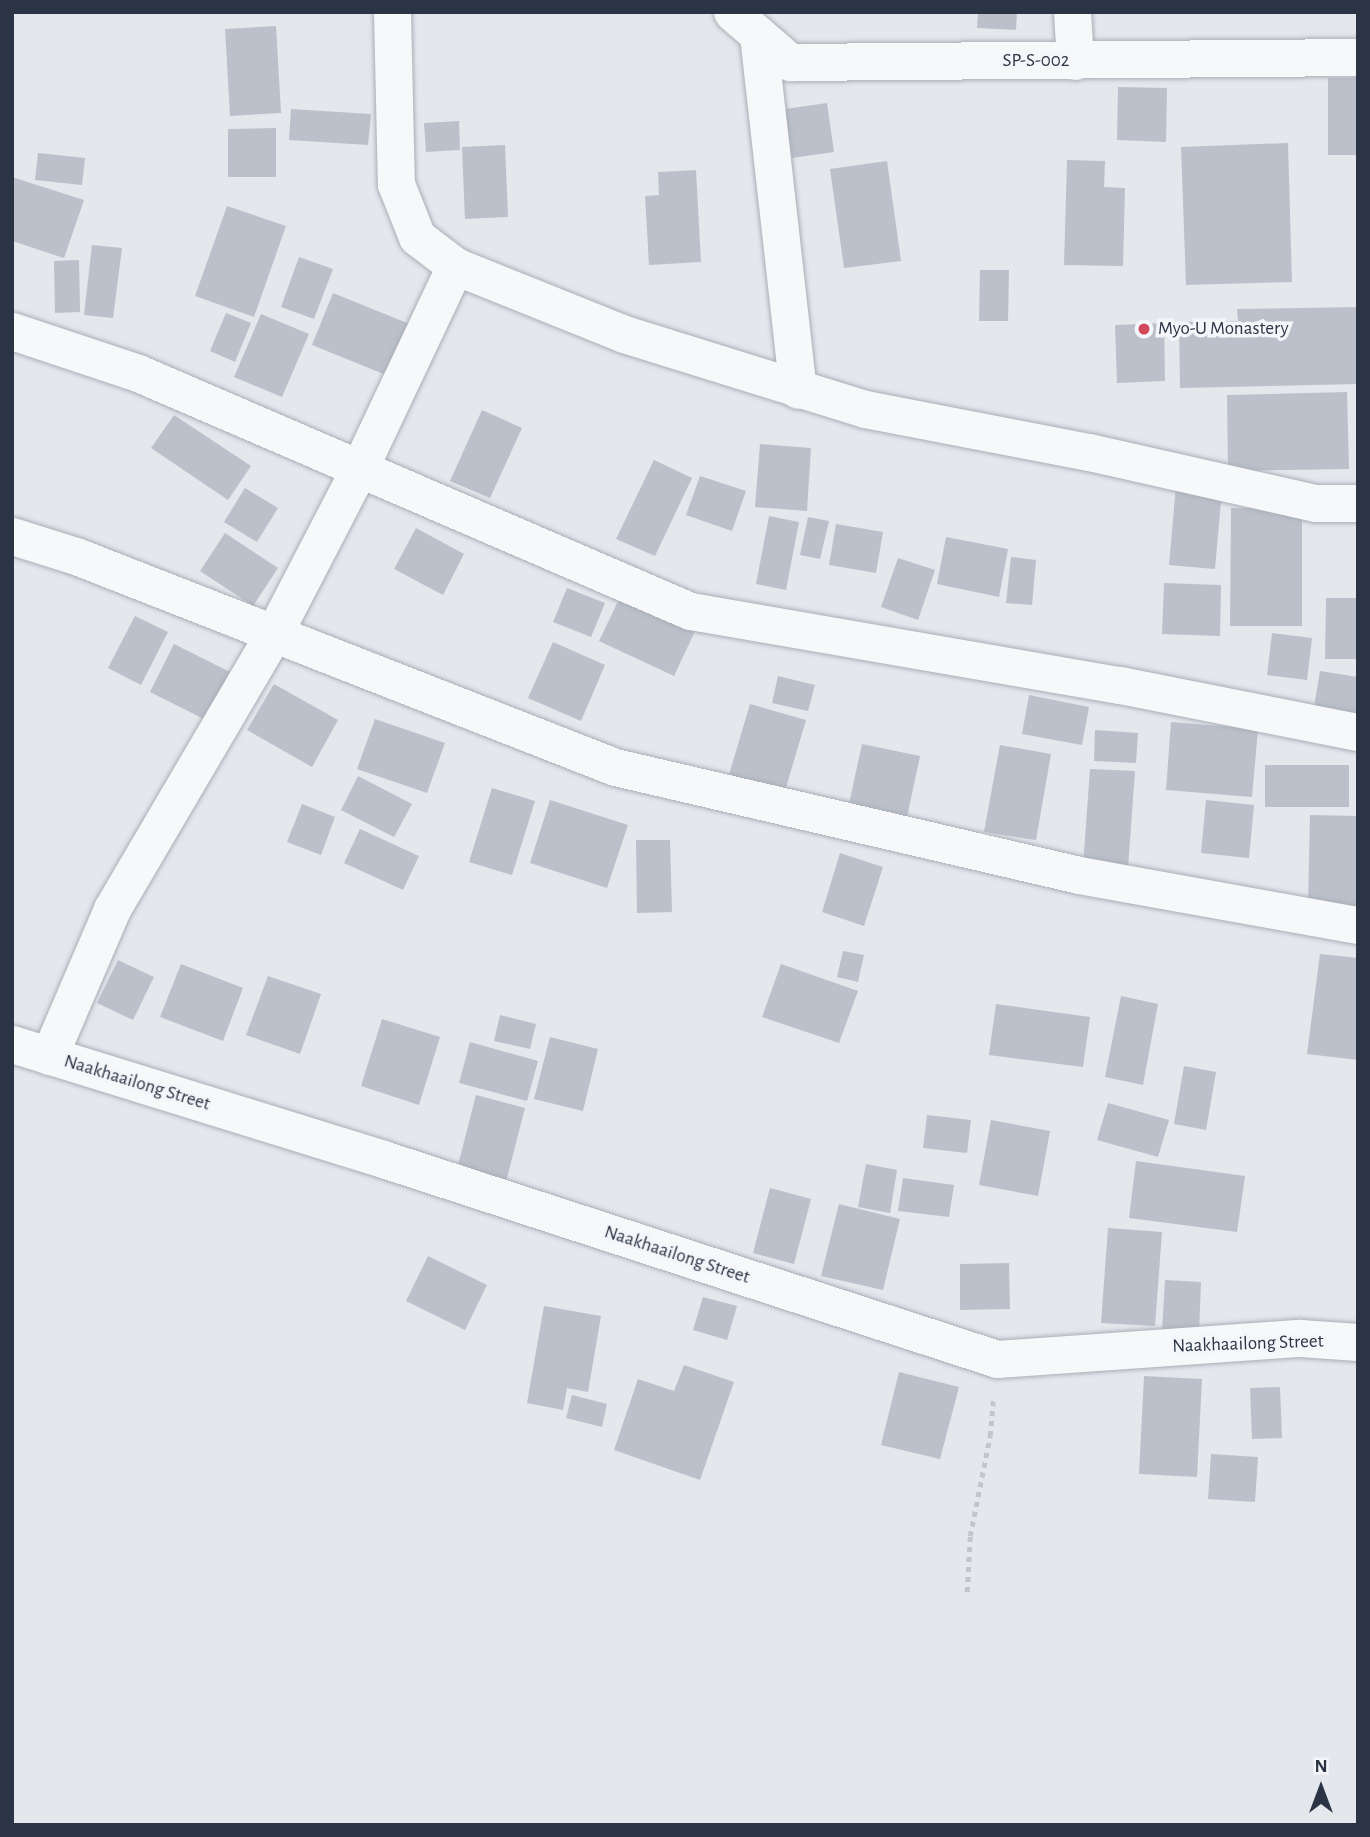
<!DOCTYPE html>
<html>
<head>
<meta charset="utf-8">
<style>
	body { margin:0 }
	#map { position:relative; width:1370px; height:1837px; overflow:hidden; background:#e4e7ec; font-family:"Alegreya Sans",sans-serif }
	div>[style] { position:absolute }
	.building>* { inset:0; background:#bbc0ca }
	.path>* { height:4.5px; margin-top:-2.25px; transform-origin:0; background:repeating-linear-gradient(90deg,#c2c5cb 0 5px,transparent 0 10px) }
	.roads { filter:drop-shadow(0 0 2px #a9aeb7) drop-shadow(0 0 2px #a9aeb7) }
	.street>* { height:37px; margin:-18.5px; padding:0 18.5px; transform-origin:18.5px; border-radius:18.5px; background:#f7f8fa }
	.dots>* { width:19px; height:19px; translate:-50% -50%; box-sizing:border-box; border:4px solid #f4f6f9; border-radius:50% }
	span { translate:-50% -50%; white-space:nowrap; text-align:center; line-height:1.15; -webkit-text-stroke:7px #f4f6f9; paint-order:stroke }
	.street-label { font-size:19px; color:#2b3445 }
	.poi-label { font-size:19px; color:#2b3445 }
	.left { translate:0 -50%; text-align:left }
	.frame { position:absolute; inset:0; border:14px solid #2b3445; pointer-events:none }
	.north { position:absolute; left:1286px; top:1753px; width:70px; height:70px; -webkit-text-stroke:5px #f4f6f9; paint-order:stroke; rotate:0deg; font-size:19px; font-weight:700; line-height:28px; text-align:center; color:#2b3445 }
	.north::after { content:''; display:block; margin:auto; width:24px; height:32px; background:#2b3445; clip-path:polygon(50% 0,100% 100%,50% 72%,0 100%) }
</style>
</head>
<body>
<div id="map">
	<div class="building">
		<i style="clip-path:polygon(978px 12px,1017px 12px,1016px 30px,977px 28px)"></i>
		<i style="clip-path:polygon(276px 26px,281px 113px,230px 116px,225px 29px)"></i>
		<i style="clip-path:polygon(1328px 78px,1358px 78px,1358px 155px,1328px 155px)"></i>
		<i style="clip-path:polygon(1118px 87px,1167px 88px,1166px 142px,1117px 140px)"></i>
		<i style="clip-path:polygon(827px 103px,834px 152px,792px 158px,785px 109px)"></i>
		<i style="clip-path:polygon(291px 109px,371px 114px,368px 145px,289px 140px)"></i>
		<i style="clip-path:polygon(459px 121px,460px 150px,426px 152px,424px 123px)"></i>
		<i style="clip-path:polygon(276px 128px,276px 177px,228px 177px,228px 129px)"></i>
		<i style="clip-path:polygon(1288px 143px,1292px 282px,1186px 285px,1181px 147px)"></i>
		<i style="clip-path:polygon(505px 145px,508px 217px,465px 219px,462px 147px)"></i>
		<i style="clip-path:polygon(38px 153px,85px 158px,82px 185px,35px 180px)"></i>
		<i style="clip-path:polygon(1067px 160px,1105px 161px,1104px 187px,1125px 188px,1123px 266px,1064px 265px)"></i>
		<i style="clip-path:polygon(887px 161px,901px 261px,844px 268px,830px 169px)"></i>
		<i style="clip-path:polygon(696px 170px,701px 262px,649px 265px,645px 196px,659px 195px,658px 172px)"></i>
		<i style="clip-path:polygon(12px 177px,84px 200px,64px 258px,12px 241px)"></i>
		<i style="clip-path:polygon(227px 206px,286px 226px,254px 317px,195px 296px)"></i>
		<i style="clip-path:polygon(92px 245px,122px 248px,113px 318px,84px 315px)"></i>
		<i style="clip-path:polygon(299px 257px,333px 269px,314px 319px,281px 307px)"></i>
		<i style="clip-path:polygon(79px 260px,80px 312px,55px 313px,54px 261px)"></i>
		<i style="clip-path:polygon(980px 270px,1009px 270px,1008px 321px,979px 321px)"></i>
		<i style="clip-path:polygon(333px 293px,412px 325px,391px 377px,312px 345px)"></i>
		<i style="clip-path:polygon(1358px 307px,1358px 384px,1180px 388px,1179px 322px,1238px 321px,1237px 309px)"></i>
		<i style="clip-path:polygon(226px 313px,251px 323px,235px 362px,210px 351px)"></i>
		<i style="clip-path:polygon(261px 314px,309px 334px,282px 397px,234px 377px)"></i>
		<i style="clip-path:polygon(1164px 323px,1165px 381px,1117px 383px,1115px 325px)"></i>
		<i style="clip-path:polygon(1347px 392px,1349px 469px,1228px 471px,1227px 395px)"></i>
		<i style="clip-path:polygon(482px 410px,522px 428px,490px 498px,450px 481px)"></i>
		<i style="clip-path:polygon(174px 415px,251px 466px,228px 500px,151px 448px)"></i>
		<i style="clip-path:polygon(760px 444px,811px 448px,807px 511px,755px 507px)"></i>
		<i style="clip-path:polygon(654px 460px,692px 478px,655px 556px,616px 539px)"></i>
		<i style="clip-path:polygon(700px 476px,746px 491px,732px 531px,686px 515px)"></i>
		<i style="clip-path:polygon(1176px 486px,1222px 490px,1215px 569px,1169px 565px)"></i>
		<i style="clip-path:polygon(245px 488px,278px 508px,257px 542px,224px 522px)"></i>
		<i style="clip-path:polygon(1231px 508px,1302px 509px,1302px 626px,1230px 626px)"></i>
		<i style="clip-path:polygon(769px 516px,799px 522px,786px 590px,756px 584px)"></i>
		<i style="clip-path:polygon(808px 517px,829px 521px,820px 559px,800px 555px)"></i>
		<i style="clip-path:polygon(836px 524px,883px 532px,876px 573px,829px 565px)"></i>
		<i style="clip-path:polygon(416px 528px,464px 554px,443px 595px,394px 569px)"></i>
		<i style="clip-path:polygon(225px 533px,278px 568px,253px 606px,200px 571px)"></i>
		<i style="clip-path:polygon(946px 537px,1008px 549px,999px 597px,937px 584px)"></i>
		<i style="clip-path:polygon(1011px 557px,1036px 560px,1032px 605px,1006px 603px)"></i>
		<i style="clip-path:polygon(898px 558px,935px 570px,918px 620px,881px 607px)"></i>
		<i style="clip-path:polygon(1164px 583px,1221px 585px,1220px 636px,1162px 634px)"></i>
		<i style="clip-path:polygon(567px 588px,605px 603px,591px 637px,553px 622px)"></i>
		<i style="clip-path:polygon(621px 595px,696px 629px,674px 676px,599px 641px)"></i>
		<i style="clip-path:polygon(1326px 598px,1358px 598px,1358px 659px,1325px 659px)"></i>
		<i style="clip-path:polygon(135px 616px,168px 632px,141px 685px,108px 668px)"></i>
		<i style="clip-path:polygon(1272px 633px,1312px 638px,1307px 680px,1267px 675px)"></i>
		<i style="clip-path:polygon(553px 642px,605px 665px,581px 721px,528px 698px)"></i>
		<i style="clip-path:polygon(174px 644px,230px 672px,206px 720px,150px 692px)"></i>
		<i style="clip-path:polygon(1320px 671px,1358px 677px,1358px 713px,1314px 707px)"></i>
		<i style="clip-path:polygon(778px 676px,815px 685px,808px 711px,772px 703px)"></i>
		<i style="clip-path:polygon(274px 684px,338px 720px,312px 767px,247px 730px)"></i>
		<i style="clip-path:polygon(1029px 695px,1089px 707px,1082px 745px,1022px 734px)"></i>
		<i style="clip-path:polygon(750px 704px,806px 720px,785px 791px,729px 775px)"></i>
		<i style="clip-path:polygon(375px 719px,445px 743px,427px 793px,357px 769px)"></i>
		<i style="clip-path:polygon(1171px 722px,1258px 729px,1252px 797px,1166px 790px)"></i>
		<i style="clip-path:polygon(1095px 730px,1138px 733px,1136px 763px,1094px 761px)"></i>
		<i style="clip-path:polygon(862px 744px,920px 756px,907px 817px,849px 804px)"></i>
		<i style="clip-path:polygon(1000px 745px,1051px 754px,1036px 840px,984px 832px)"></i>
		<i style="clip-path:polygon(1265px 765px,1349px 765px,1349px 807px,1265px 807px)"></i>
		<i style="clip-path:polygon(1090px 769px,1135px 771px,1128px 868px,1083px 866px)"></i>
		<i style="clip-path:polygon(358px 776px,412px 804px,394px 837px,341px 810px)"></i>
		<i style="clip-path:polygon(492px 788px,535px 801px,512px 875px,469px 862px)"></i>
		<i style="clip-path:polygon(550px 800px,628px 825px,607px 888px,530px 863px)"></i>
		<i style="clip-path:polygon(1206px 800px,1254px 805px,1249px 858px,1201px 853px)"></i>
		<i style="clip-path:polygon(302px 804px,335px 817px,321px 855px,287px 842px)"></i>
		<i style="clip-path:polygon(1310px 815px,1358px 816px,1357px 909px,1308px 907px)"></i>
		<i style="clip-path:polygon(360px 829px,419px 856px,403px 890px,344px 863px)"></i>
		<i style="clip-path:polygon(636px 840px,670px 840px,672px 912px,637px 913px)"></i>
		<i style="clip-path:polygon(840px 853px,883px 867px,864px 926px,822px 912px)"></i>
		<i style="clip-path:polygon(843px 951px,864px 955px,858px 982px,837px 977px)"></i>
		<i style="clip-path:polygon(1320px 954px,1358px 958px,1358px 1060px,1307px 1054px)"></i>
		<i style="clip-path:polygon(118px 960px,154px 977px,133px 1020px,97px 1003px)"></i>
		<i style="clip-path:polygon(181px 964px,243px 988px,223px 1041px,160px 1017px)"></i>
		<i style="clip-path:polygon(781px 964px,858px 991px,839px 1043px,762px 1017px)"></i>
		<i style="clip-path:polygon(268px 976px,321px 994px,300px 1054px,246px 1035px)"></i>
		<i style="clip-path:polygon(1121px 996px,1158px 1004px,1143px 1085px,1105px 1077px)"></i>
		<i style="clip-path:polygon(996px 1004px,1090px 1017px,1083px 1067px,989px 1055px)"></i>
		<i style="clip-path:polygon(500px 1015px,536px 1024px,530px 1049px,494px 1041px)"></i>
		<i style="clip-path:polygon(382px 1019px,440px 1037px,419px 1105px,361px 1086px)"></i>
		<i style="clip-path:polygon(550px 1037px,598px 1049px,583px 1111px,534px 1099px)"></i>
		<i style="clip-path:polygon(470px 1042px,538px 1061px,527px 1101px,459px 1083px)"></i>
		<i style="clip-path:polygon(1184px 1066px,1216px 1072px,1206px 1130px,1174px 1124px)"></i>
		<i style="clip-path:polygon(476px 1095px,525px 1108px,506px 1182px,457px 1169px)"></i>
		<i style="clip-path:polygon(1108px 1103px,1169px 1120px,1158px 1157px,1097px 1140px)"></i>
		<i style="clip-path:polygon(927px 1115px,971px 1120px,967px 1153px,923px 1148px)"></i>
		<i style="clip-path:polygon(991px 1120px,1050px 1131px,1038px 1196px,979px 1185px)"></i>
		<i style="clip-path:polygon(1136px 1161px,1245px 1176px,1237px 1232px,1129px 1218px)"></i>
		<i style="clip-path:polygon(866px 1164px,897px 1170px,890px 1213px,858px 1207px)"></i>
		<i style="clip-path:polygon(903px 1178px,954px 1185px,949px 1217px,898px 1211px)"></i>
		<i style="clip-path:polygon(770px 1188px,811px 1199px,794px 1264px,753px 1253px)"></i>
		<i style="clip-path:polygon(839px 1204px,900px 1219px,883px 1290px,821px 1276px)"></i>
		<i style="clip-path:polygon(1108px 1228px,1162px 1232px,1155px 1326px,1101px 1323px)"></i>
		<i style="clip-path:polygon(428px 1256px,487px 1285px,465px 1330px,406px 1301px)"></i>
		<i style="clip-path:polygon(1009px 1263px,1010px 1309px,960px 1310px,960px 1264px)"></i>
		<i style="clip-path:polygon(1165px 1280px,1201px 1282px,1199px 1333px,1162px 1331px)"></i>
		<i style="clip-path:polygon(703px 1297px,737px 1306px,727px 1340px,693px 1330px)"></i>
		<i style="clip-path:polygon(544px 1306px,601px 1316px,588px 1392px,567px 1388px,563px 1410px,527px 1403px)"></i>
		<i style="clip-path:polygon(684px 1365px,734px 1382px,700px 1480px,614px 1450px,638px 1379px,674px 1391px)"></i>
		<i style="clip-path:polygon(899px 1372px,959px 1387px,940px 1459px,881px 1445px)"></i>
		<i style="clip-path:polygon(1144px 1376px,1202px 1379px,1197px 1477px,1139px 1474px)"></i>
		<i style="clip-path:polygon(1280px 1387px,1282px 1438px,1252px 1439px,1250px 1388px)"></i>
		<i style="clip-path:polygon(572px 1395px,607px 1404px,602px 1427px,566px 1418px)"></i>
		<i style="clip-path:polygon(1211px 1454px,1258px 1457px,1255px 1502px,1208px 1499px)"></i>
	</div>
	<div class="path">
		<i style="left:967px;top:1592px;width:56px;rotate:-86.9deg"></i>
		<i style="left:970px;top:1536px;width:102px;rotate:-78.7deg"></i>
		<i style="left:990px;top:1436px;width:38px;rotate:-85deg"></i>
	</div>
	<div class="roads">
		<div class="street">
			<i style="left:392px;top:12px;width:172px;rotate:88.7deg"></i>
			<i style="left:396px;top:184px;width:57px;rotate:68.4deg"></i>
			<i style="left:417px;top:237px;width:48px;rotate:37.3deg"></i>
			<i style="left:455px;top:266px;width:182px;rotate:21.9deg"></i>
			<i style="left:624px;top:334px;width:252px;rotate:17.3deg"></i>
			<i style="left:865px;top:409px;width:228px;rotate:10.9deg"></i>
			<i style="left:1089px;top:452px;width:232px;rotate:12.7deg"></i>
			<i style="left:1315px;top:503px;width:43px"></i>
			<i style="left:732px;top:12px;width:77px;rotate:40.8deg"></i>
			<i style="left:790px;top:62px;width:568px;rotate:-0.5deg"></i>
			<i style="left:1072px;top:12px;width:49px;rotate:86.5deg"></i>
			<i style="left:758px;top:35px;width:357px;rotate:83.6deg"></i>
			<i style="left:12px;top:331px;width:133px;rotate:18.4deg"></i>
			<i style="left:138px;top:373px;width:601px;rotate:23.32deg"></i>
			<i style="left:690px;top:611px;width:436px;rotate:9.8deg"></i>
			<i style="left:1120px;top:685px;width:243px;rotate:11.2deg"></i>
			<i style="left:12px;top:536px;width:67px;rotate:17.4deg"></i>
			<i style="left:76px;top:556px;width:579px;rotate:21.38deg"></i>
			<i style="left:615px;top:767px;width:476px;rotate:13.1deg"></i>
			<i style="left:1079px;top:875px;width:283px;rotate:10.2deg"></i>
			<i style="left:12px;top:1044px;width:388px;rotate:17.2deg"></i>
			<i style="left:383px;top:1159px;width:646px;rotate:18.04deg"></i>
			<i style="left:997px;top:1359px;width:304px;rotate:-4deg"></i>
			<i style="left:1300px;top:1338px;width:58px;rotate:3.9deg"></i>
			<i style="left:49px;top:1056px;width:160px;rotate:-66.8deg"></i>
			<i style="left:112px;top:909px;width:320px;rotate:-59.6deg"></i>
			<i style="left:274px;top:633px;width:185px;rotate:-62.6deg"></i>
			<i style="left:359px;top:469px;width:225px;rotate:-64.7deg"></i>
		</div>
	</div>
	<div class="dots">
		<i style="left:1144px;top:329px;background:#d1495b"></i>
	</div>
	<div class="street-label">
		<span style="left:1036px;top:61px">SP-S-002</span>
		<span style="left:137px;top:1083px;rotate:17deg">Naakhaailong Street</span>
		<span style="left:677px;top:1255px;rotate:18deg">Naakhaailong Street</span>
		<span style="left:1248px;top:1344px;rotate:-2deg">Naakhaailong Street</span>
	</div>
	<div class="poi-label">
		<span class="left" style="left:1158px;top:329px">Myo-U Monastery</span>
	</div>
	<div class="frame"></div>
	<div class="north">N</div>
</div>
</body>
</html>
